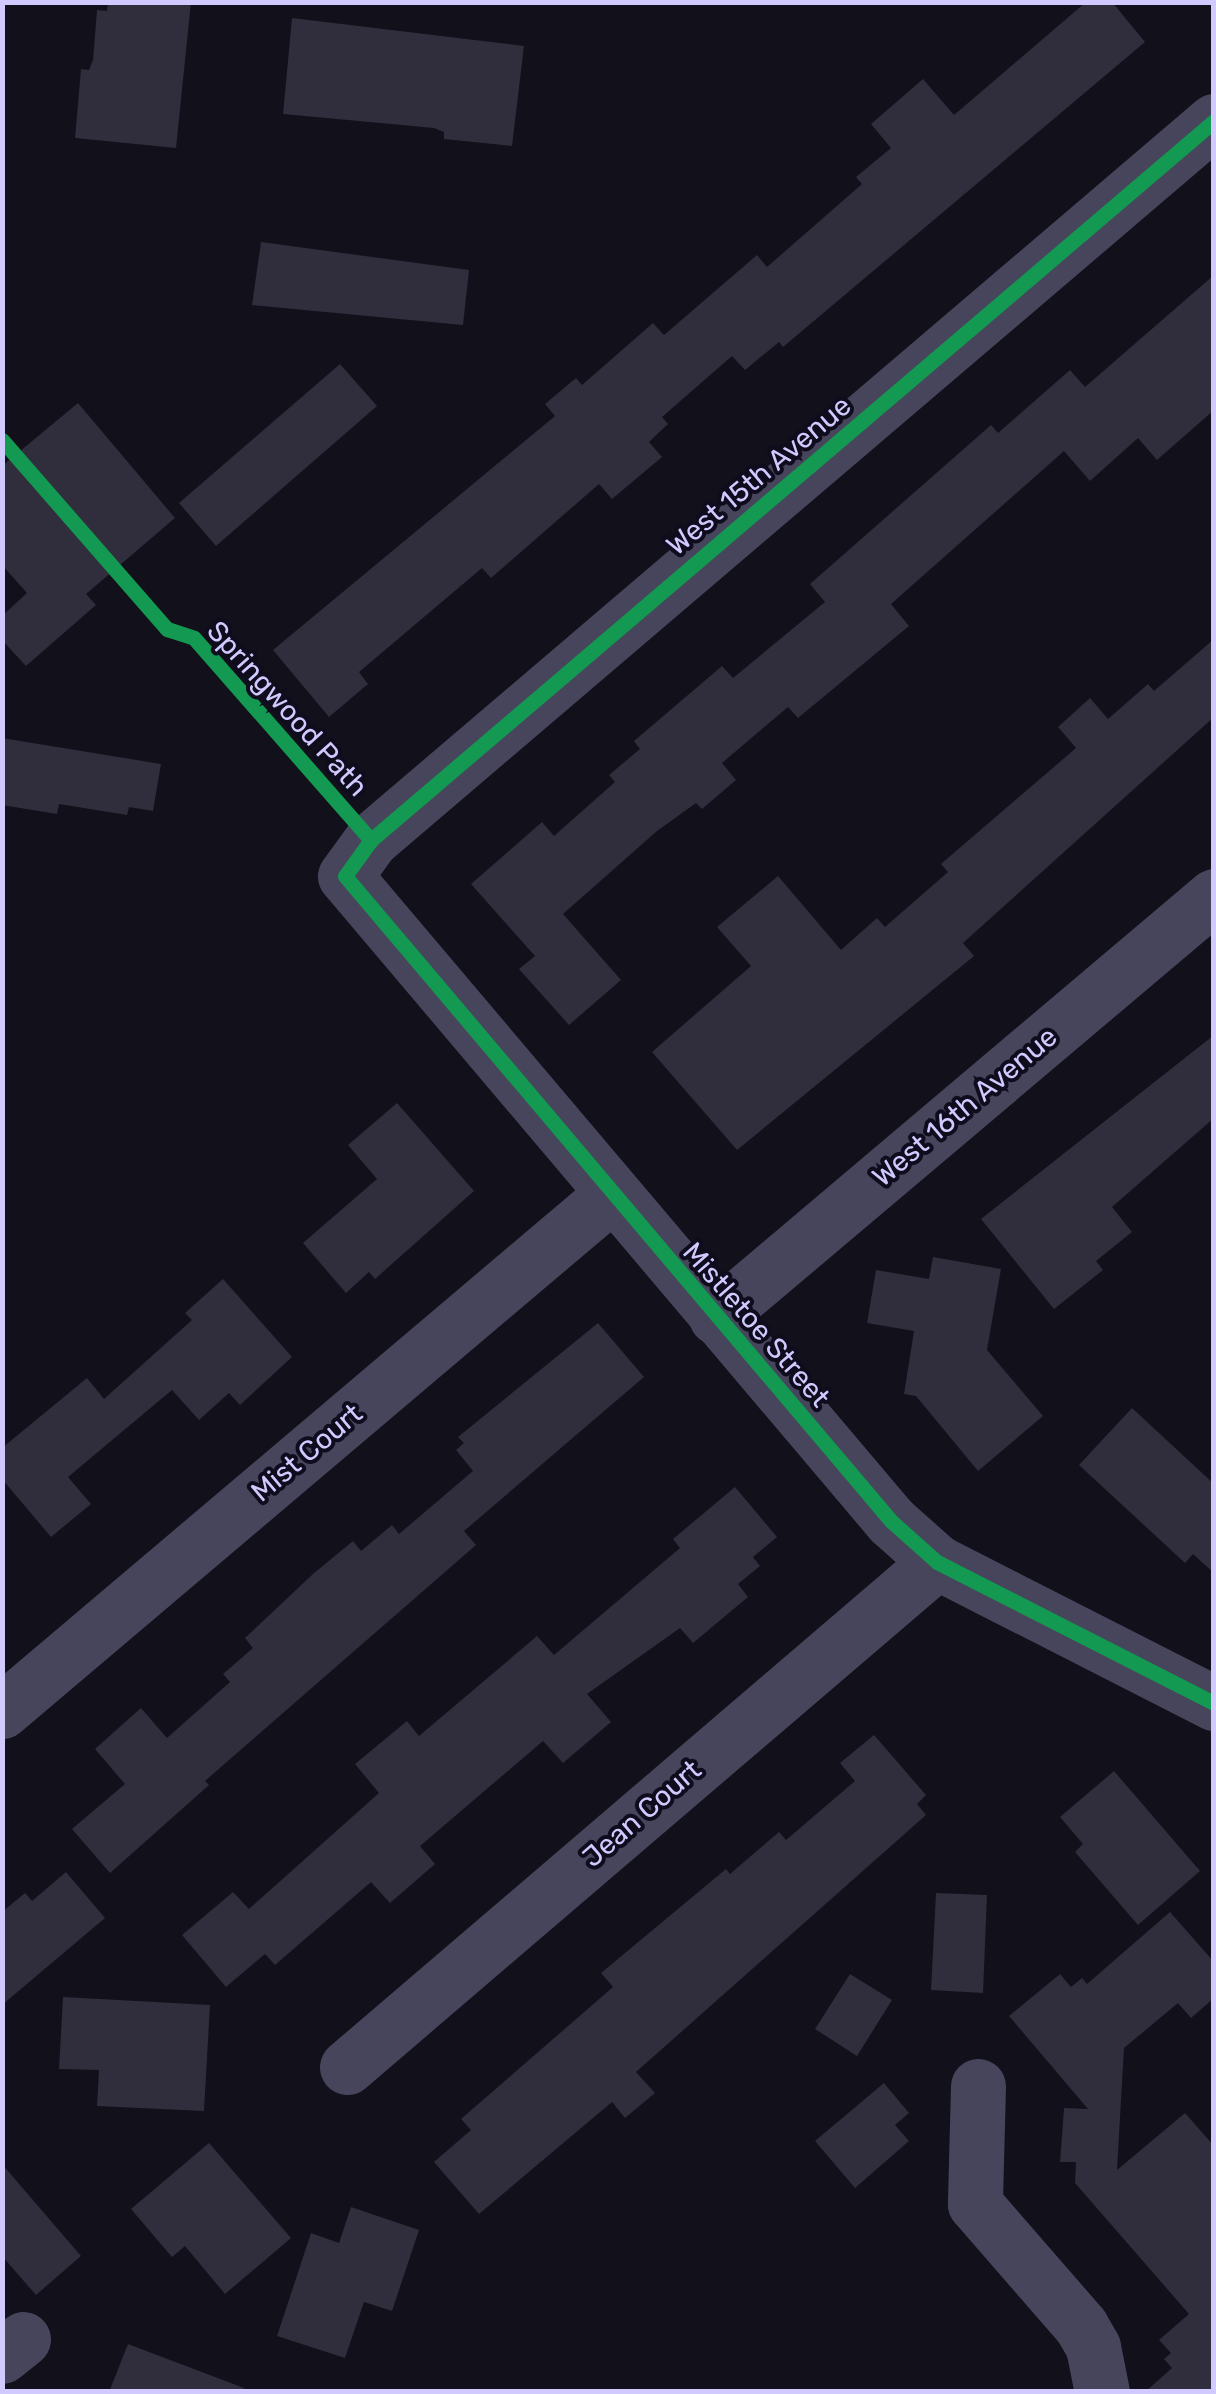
<!DOCTYPE html>
<html>
<head>
<meta charset="utf-8">
<style>
	body { margin:0 }
	#map { position:relative; width:1216px; height:2394px; overflow:hidden; background:#12101a; font-family:Rubik,sans-serif }
	div>[style] { position:absolute }
	.building>* { inset:0; background:#302d3c }
	.minor>* { height:55px; margin:-27.5px; padding:0 27.5px; transform-origin:27.5px; border-radius:27.5px; background:#46455b }
	.cycleway>* { height:15px; margin:-7.5px; padding:0 7.5px; transform-origin:7.5px; border-radius:7.5px; background:#139951 }
	span { translate:-50% -50%; white-space:nowrap; text-align:center; line-height:1.15; -webkit-text-stroke:8px #0f0c1e; paint-order:stroke }
	.street-label { font-size:28px; color:#d0cafe }
	.frame { position:absolute; inset:0; border:5px solid #d0cafe; pointer-events:none }
</style>
</head>
<body>
<div id="map">
	<div class="building">
		<i style="clip-path:polygon(108px 2px,191px 2px,176px 148px,75px 138px,81px 69px,89px 70px,93px 60px,97px 10px,107px 11px)"></i>
		<i style="clip-path:polygon(1086px 2px,1112px 2px,1145px 42px,783px 347px,779px 342px,745px 370px,732px 356px,662px 417px,668px 424px,649px 442px,662px 457px,612px 499px,599px 484px,491px 578px,482px 568px,359px 672px,368px 684px,329px 717px,273px 650px,555px 416px,545px 404px,576px 378px,582px 385px,653px 323px,664px 335px,757px 255px,767px 267px,862px 184px,856px 177px,891px 148px,871px 124px,923px 79px,954px 115px)"></i>
		<i style="clip-path:polygon(292px 18px,524px 46px,512px 146px,444px 139px,444px 132px,434px 128px,283px 114px)"></i>
		<i style="clip-path:polygon(261px 242px,469px 270px,463px 325px,252px 305px)"></i>
		<i style="clip-path:polygon(1214px 275px,1214px 410px,1157px 460px,1138px 438px,1090px 481px,1064px 451px,891px 604px,909px 626px,798px 718px,788px 707px,722px 763px,736px 780px,702px 809px,696px 803px,657px 831px,563px 914px,621px 980px,569px 1025px,519px 969px,535px 956px,471px 884px,542px 822px,554px 836px,615px 782px,609px 775px,640px 749px,634px 741px,722px 666px,733px 678px,825px 602px,810px 584px,991px 425px,998px 433px,1070px 370px,1085px 387px)"></i>
		<i style="clip-path:polygon(340px 364px,377px 406px,216px 546px,179px 503px)"></i>
		<i style="clip-path:polygon(78px 403px,175px 518px,86px 594px,96px 605px,26px 666px,2px 640px,2px 616px,27px 593px,2px 565px,2px 466px)"></i>
		<i style="clip-path:polygon(1214px 639px,1214px 717px,963px 943px,974px 956px,737px 1150px,652px 1052px,751px 966px,717px 927px,778px 876px,841px 950px,877px 918px,885px 927px,948px 872px,941px 864px,1076px 748px,1058px 727px,1090px 698px,1108px 719px,1148px 684px,1154px 691px)"></i>
		<i style="clip-path:polygon(2px 738px,161px 764px,153px 811px,129px 807px,127px 815px,59px 804px,57px 814px,2px 805px)"></i>
		<i style="clip-path:polygon(1214px 1035px,1214px 1118px,1112px 1207px,1132px 1232px,1096px 1261px,1103px 1270px,1054px 1309px,981px 1219px)"></i>
		<i style="clip-path:polygon(397px 1103px,474px 1191px,375px 1279px,369px 1272px,346px 1293px,303px 1243px,377px 1179px,348px 1145px)"></i>
		<i style="clip-path:polygon(933px 1257px,1001px 1269px,987px 1350px,1043px 1416px,978px 1471px,916px 1396px,904px 1394px,914px 1331px,867px 1323px,876px 1270px,929px 1279px)"></i>
		<i style="clip-path:polygon(223px 1279px,292px 1357px,240px 1405px,229px 1393px,199px 1420px,172px 1390px,68px 1477px,91px 1504px,51px 1537px,2px 1479px,2px 1448px,87px 1378px,104px 1399px,192px 1320px,185px 1313px)"></i>
		<i style="clip-path:polygon(598px 1323px,644px 1377px,464px 1531px,476px 1545px,205px 1781px,209px 1785px,110px 1873px,72px 1829px,125px 1784px,95px 1749px,141px 1708px,167px 1738px,230px 1682px,223px 1674px,253px 1648px,245px 1638px,313px 1574px,353px 1541px,361px 1551px,392px 1525px,399px 1534px,473px 1471px,456px 1450px,464px 1443px,458px 1437px)"></i>
		<i style="clip-path:polygon(1132px 1408px,1214px 1484px,1214px 1573px,1193px 1554px,1185px 1563px,1079px 1465px)"></i>
		<i style="clip-path:polygon(735px 1487px,777px 1537px,753px 1557px,760px 1566px,738px 1584px,748px 1597px,693px 1643px,680px 1628px,587px 1694px,611px 1722px,563px 1763px,543px 1741px,420px 1846px,435px 1864px,390px 1903px,371px 1882px,275px 1965px,265px 1954px,226px 1987px,182px 1935px,233px 1892px,249px 1909px,379px 1793px,355px 1764px,407px 1721px,419px 1736px,537px 1636px,554px 1655px,680px 1548px,673px 1539px)"></i>
		<i style="clip-path:polygon(874px 1735px,926px 1795px,917px 1804px,926px 1815px,636px 2072px,655px 2093px,625px 2118px,612px 2102px,479px 2214px,434px 2162px,471px 2130px,461px 2119px,613px 1987px,601px 1973px,726px 1869px,730px 1874px,779px 1832px,786px 1840px,855px 1781px,840px 1763px)"></i>
		<i style="clip-path:polygon(1114px 1771px,1200px 1871px,1138px 1925px,1075px 1852px,1083px 1844px,1060px 1817px)"></i>
		<i style="clip-path:polygon(66px 1872px,105px 1918px,2px 2005px,2px 1912px,25px 1893px,32px 1901px)"></i>
		<i style="clip-path:polygon(936px 1893px,987px 1895px,983px 1993px,931px 1990px)"></i>
		<i style="clip-path:polygon(1170px 1912px,1214px 1962px,1214px 1998px,1191px 2018px,1178px 2003px,1124px 2048px,1117px 2170px,1185px 2113px,1214px 2146px,1214px 2392px,1145px 2392px,1172px 2368px,1164px 2359px,1171px 2353px,1159px 2340px,1189px 2314px,1075px 2183px,1076px 2162px,1060px 2162px,1064px 2108px,1088px 2109px,1009px 2016px,1060px 1974px,1071px 1987px,1082px 1978px,1087px 1984px)"></i>
		<i style="clip-path:polygon(850px 1974px,892px 2000px,857px 2056px,815px 2029px)"></i>
		<i style="clip-path:polygon(63px 1997px,210px 2005px,204px 2111px,97px 2106px,99px 2070px,59px 2069px)"></i>
		<i style="clip-path:polygon(884px 2083px,909px 2113px,895px 2125px,909px 2141px,855px 2188px,815px 2141px)"></i>
		<i style="clip-path:polygon(209px 2143px,291px 2238px,225px 2294px,185px 2246px,172px 2257px,131px 2209px)"></i>
		<i style="clip-path:polygon(2px 2164px,81px 2256px,36px 2295px,2px 2256px)"></i>
		<i style="clip-path:polygon(351px 2207px,419px 2230px,392px 2311px,364px 2302px,345px 2358px,277px 2336px,311px 2233px,339px 2243px)"></i>
		<i style="clip-path:polygon(128px 2344px,244px 2388px,243px 2392px,109px 2392px)"></i>
	</div>
	<div class="minor">
		<i style="left:1214px;top:121px;width:1108px;rotate:139.54deg"></i>
		<i style="left:371px;top:840px;width:44px;rotate:125.8deg"></i>
		<i style="left:345px;top:876px;width:845px;rotate:49.75deg"></i>
		<i style="left:891px;top:1521px;width:62px;rotate:41.7deg"></i>
		<i style="left:937px;top:1562px;width:311px;rotate:27deg"></i>
		<i style="left:716px;top:1317px;width:652px;rotate:-40.21deg"></i>
		<i style="left:2px;top:1711px;width:798px;rotate:-40.27deg"></i>
		<i style="left:347px;top:2067px;width:777px;rotate:-40.56deg"></i>
		<i style="left:978px;top:2086px;width:118px;rotate:91.5deg"></i>
		<i style="left:975px;top:2204px;width:162px;rotate:49deg"></i>
		<i style="left:1081px;top:2326px;width:24px;rotate:60deg"></i>
		<i style="left:1093px;top:2347px;width:46px;rotate:78.7deg"></i>
		<i style="left:2px;top:2356px;width:27px;rotate:-39deg"></i>
	</div>
	<div class="cycleway">
		<i style="left:1214px;top:121px;width:1108px;rotate:139.54deg"></i>
		<i style="left:371px;top:840px;width:44px;rotate:125.8deg"></i>
		<i style="left:345px;top:876px;width:845px;rotate:49.75deg"></i>
		<i style="left:891px;top:1521px;width:62px;rotate:41.7deg"></i>
		<i style="left:937px;top:1562px;width:311px;rotate:27deg"></i>
		<i style="left:2px;top:440px;width:251px;rotate:48.9deg"></i>
		<i style="left:167px;top:629px;width:28px;rotate:18deg"></i>
		<i style="left:194px;top:638px;width:269px;rotate:48.8deg"></i>
	</div>
	<div class="street-label">
		<span style="left:759px;top:476px;rotate:-40deg">West 15th Avenue</span>
		<span style="left:287px;top:709px;rotate:48deg">Springwood Path</span>
		<span style="left:965px;top:1107px;rotate:-40deg">West 16th Avenue</span>
		<span style="left:756px;top:1325px;rotate:49deg">Mistletoe Street</span>
		<span style="left:307px;top:1453px;rotate:-40deg">Mist Court</span>
		<span style="left:642px;top:1814px;rotate:-41deg">Jean Court</span>
	</div>
	<div class="frame"></div>
</div>
</body>
</html>
